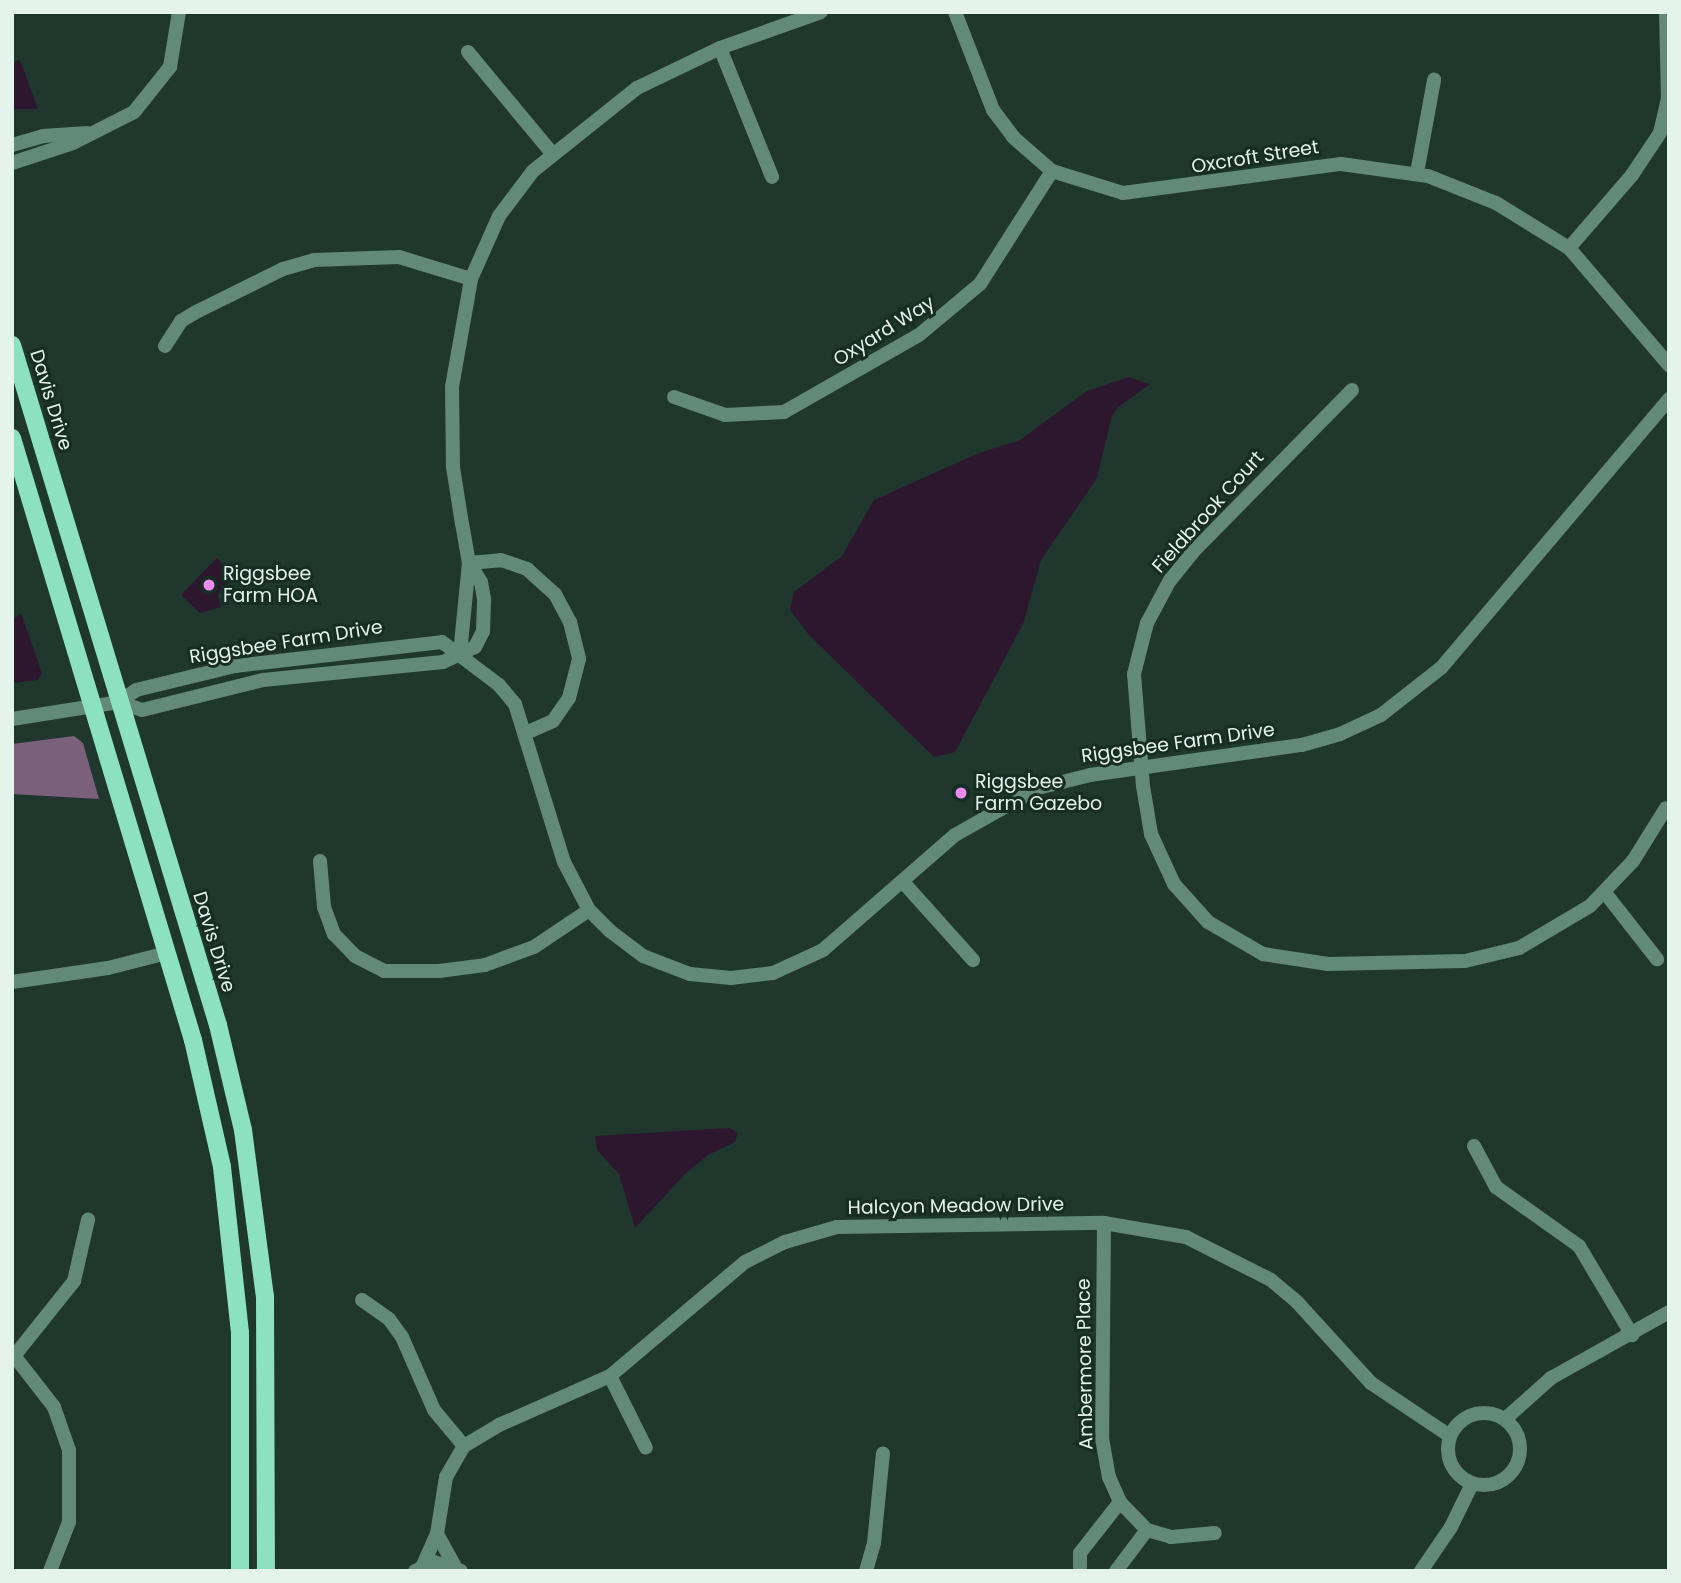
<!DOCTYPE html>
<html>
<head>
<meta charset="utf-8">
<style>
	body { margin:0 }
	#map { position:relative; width:1681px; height:1583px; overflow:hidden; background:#20372e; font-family:Poppins,sans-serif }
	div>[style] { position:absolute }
	.forest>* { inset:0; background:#7a607b }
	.water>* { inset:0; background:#2d172e }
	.minor>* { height:14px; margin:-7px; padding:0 7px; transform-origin:7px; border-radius:7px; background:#628979 }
	.minor>.ring { margin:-7px; padding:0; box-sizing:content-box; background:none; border:14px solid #628979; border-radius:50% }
	.primary>* { height:18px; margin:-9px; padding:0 9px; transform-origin:9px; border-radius:9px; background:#8ce1c0 }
	.dots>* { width:19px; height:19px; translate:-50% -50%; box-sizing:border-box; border:4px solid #162d24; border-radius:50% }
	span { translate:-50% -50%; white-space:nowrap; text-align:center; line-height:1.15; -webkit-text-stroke:6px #162d24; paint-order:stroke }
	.street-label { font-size:19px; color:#e5f3ed }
	.poi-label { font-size:19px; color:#e5f3ed }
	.left { translate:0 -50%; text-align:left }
	.frame { position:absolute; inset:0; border:14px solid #e5f3ed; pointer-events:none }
</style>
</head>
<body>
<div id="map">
	<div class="forest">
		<i style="clip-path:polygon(74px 736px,83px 743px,99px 799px,12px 794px,12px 744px)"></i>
	</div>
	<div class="water">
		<i style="clip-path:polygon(20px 60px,38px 109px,12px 109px,12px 63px)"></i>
		<i style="clip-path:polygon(1129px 377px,1150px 384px,1117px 408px,1111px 419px,1097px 478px,1041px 560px,1023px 624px,955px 752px,934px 757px,809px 635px,790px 610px,794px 592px,842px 556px,874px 500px,979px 453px,1020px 440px,1087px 391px)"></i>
		<i style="clip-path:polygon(217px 558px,235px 576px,218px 594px,221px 607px,200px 613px,181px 595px)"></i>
		<i style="clip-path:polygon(21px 613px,42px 673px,38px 680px,12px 683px,12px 621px)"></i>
		<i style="clip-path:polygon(730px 1128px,738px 1133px,735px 1142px,708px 1155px,685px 1174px,635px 1228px,619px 1174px,597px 1150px,595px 1136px)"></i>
	</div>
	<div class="minor">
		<i style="left:955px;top:12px;width:105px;rotate:68.8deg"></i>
		<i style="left:993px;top:110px;width:34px;rotate:53deg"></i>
		<i style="left:1013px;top:137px;width:52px;rotate:41.1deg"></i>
		<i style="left:1052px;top:171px;width:74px;rotate:17.2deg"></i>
		<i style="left:1123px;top:193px;width:220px;rotate:-7.6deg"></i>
		<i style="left:1341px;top:164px;width:88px;rotate:7.9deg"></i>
		<i style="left:1428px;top:176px;width:73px;rotate:21.7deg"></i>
		<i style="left:1496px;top:203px;width:86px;rotate:31.7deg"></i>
		<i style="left:1569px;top:248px;width:154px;rotate:49.5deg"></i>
		<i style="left:720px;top:48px;width:139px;rotate:68deg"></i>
		<i style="left:468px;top:52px;width:131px;rotate:50.3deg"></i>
		<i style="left:12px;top:145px;width:32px;rotate:-16deg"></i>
		<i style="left:43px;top:136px;width:44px;rotate:-3.9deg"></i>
		<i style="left:12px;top:163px;width:64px;rotate:-18.2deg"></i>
		<i style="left:73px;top:143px;width:68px;rotate:-26.9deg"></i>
		<i style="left:134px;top:112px;width:58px;rotate:-51.3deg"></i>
		<i style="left:170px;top:67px;width:56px;rotate:-80.7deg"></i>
		<i style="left:1417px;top:173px;width:95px;rotate:-79.6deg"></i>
		<i style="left:1569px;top:248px;width:96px;rotate:-49.2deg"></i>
		<i style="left:1632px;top:175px;width:50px;rotate:-56.3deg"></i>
		<i style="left:1660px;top:133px;width:35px;rotate:-77deg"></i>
		<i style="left:1668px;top:99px;width:87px;rotate:-91.3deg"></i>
		<i style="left:165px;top:346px;width:30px;rotate:-57deg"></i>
		<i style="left:181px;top:321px;width:17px;rotate:-31deg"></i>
		<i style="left:196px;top:312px;width:97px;rotate:-26.3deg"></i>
		<i style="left:283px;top:269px;width:32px;rotate:-16deg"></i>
		<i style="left:314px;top:260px;width:85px;rotate:-2deg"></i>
		<i style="left:399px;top:257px;width:75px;rotate:17deg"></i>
		<i style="left:1352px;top:390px;width:227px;rotate:134.5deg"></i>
		<i style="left:1193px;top:552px;width:36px;rotate:129deg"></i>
		<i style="left:1170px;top:580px;width:49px;rotate:118.1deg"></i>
		<i style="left:1147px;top:623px;width:53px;rotate:104.3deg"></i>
		<i style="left:1134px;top:674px;width:112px;rotate:85.4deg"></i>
		<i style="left:1143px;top:786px;width:49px;rotate:80.5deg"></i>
		<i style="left:1151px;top:834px;width:55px;rotate:65.3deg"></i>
		<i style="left:1174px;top:884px;width:51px;rotate:48.2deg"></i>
		<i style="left:1208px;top:922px;width:64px;rotate:30.2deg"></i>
		<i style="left:1263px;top:954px;width:66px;rotate:8.7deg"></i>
		<i style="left:1328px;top:964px;width:137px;rotate:-1.3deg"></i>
		<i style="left:1465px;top:961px;width:56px;rotate:-13.5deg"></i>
		<i style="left:1519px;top:948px;width:82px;rotate:-30.6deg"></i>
		<i style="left:1590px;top:906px;width:62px;rotate:-46.3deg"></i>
		<i style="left:1633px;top:861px;width:62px;rotate:-58.1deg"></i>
		<i style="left:674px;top:397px;width:54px;rotate:19.4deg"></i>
		<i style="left:725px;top:415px;width:59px;rotate:-2.9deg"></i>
		<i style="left:784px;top:412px;width:155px;rotate:-29.7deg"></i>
		<i style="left:919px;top:335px;width:80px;rotate:-39.9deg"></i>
		<i style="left:980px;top:284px;width:134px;rotate:-57.5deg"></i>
		<i style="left:469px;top:563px;width:32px;rotate:-5deg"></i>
		<i style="left:501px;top:560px;width:28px;rotate:19deg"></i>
		<i style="left:527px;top:569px;width:38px;rotate:42deg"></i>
		<i style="left:555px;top:594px;width:32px;rotate:62deg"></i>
		<i style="left:570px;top:622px;width:38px;rotate:76deg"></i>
		<i style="left:579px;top:659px;width:40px;rotate:104.4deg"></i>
		<i style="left:569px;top:698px;width:28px;rotate:125deg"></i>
		<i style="left:553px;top:721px;width:30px;rotate:156deg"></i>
		<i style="left:460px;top:654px;width:91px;rotate:-84.4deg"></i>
		<i style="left:119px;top:702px;width:24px;rotate:19deg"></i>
		<i style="left:142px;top:710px;width:125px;rotate:-13.9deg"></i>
		<i style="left:263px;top:680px;width:181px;rotate:-5.7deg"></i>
		<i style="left:443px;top:662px;width:35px;rotate:-25deg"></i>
		<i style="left:475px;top:647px;width:18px;rotate:-63deg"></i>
		<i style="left:483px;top:631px;width:32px;rotate:-88deg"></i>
		<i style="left:484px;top:599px;width:17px;rotate:-100deg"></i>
		<i style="left:481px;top:582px;width:22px;rotate:-122deg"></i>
		<i style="left:469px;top:563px;width:40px;rotate:-100deg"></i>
		<i style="left:462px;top:524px;width:58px;rotate:-99deg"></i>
		<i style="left:453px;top:467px;width:80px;rotate:-90.7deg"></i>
		<i style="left:452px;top:387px;width:110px;rotate:-80deg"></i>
		<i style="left:471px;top:279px;width:69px;rotate:-66deg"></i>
		<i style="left:499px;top:216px;width:56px;rotate:-52.9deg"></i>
		<i style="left:533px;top:171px;width:133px;rotate:-38.6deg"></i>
		<i style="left:637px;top:88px;width:92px;rotate:-25.7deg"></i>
		<i style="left:720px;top:48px;width:107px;rotate:-19.6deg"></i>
		<i style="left:12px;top:719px;width:108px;rotate:-9deg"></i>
		<i style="left:119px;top:702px;width:21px;rotate:-35deg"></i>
		<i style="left:136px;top:690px;width:102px;rotate:-13.6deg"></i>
		<i style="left:235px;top:666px;width:208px;rotate:-6.6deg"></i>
		<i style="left:442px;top:642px;width:71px;rotate:37deg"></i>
		<i style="left:499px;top:685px;width:25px;rotate:50deg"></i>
		<i style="left:515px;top:704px;width:165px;rotate:72.8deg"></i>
		<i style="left:564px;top:862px;width:54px;rotate:62.5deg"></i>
		<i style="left:589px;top:910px;width:30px;rotate:45deg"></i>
		<i style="left:610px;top:931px;width:41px;rotate:37.1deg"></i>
		<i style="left:643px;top:956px;width:50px;rotate:21deg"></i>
		<i style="left:690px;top:974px;width:41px;rotate:5.6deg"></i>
		<i style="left:731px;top:978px;width:42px;rotate:-6.8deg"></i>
		<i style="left:773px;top:973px;width:55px;rotate:-24.7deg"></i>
		<i style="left:823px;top:950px;width:175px;rotate:-41.1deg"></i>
		<i style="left:955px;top:835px;width:95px;rotate:-29.5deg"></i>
		<i style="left:1038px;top:788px;width:54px;rotate:-14deg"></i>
		<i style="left:1090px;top:775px;width:214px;rotate:-8.1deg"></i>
		<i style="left:1302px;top:745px;width:40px;rotate:-16deg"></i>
		<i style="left:1340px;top:734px;width:45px;rotate:-24.9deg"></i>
		<i style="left:1381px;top:715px;width:76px;rotate:-38.1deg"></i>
		<i style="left:1441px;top:668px;width:353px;rotate:-49.7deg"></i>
		<i style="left:320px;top:861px;width:46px;rotate:85deg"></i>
		<i style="left:324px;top:907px;width:29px;rotate:70deg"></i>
		<i style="left:334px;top:934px;width:30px;rotate:46deg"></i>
		<i style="left:355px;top:956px;width:33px;rotate:27deg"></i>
		<i style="left:384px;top:971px;width:55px"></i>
		<i style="left:439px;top:971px;width:46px;rotate:-7.4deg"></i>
		<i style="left:485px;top:965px;width:52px;rotate:-20.2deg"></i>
		<i style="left:534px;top:947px;width:66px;rotate:-33.9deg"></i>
		<i style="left:903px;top:882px;width:105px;rotate:48.1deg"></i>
		<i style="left:1606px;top:894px;width:83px;rotate:51.9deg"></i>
		<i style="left:12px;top:982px;width:97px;rotate:-8.3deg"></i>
		<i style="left:108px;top:968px;width:61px;rotate:-14.3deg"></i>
		<i style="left:1474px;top:1146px;width:47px;rotate:61.8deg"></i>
		<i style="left:1496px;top:1187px;width:102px;rotate:35.4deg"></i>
		<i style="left:1579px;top:1246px;width:104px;rotate:59.2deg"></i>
		<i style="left:1104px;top:1223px;width:215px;rotate:90.5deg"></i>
		<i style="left:1102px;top:1438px;width:40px;rotate:80deg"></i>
		<i style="left:1109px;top:1477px;width:27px;rotate:66deg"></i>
		<i style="left:1120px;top:1502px;width:39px;rotate:46deg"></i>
		<i style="left:1147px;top:1530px;width:25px;rotate:16deg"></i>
		<i style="left:1171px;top:1537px;width:44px;rotate:-5.2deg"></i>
		<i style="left:362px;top:1300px;width:33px;rotate:35deg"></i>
		<i style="left:389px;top:1319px;width:22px;rotate:54deg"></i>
		<i style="left:402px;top:1337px;width:80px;rotate:66.3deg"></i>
		<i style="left:434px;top:1410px;width:47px;rotate:50.2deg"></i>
		<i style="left:12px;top:1353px;width:68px;rotate:52.1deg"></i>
		<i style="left:54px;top:1407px;width:46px;rotate:70.8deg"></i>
		<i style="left:69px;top:1450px;width:72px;rotate:90deg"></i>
		<i style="left:69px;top:1522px;width:53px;rotate:111.2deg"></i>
		<i style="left:15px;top:1355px;width:95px;rotate:-51.4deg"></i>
		<i style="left:74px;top:1281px;width:63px;rotate:-77.1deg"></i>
		<i style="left:610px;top:1376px;width:80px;rotate:63.4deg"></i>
		<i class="ring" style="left:1448px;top:1413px;width:58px;height:58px"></i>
		<i style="left:1505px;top:1419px;width:62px;rotate:-41.7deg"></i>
		<i style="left:1551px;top:1378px;width:135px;rotate:-29.2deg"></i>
		<i style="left:437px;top:1534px;width:37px;rotate:61deg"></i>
		<i style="left:423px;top:1565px;width:34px;rotate:-66deg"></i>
		<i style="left:437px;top:1534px;width:58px;rotate:-81deg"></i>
		<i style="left:446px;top:1477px;width:36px;rotate:-60deg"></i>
		<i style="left:464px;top:1446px;width:41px;rotate:-31deg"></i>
		<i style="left:499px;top:1425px;width:121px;rotate:-23.8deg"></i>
		<i style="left:610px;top:1376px;width:177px;rotate:-40.2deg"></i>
		<i style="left:745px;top:1262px;width:45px;rotate:-26.6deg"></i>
		<i style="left:785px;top:1242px;width:54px;rotate:-16.1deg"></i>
		<i style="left:837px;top:1227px;width:267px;rotate:-0.9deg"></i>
		<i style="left:1104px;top:1223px;width:83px;rotate:9.7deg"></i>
		<i style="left:1186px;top:1237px;width:95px;rotate:26.8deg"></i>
		<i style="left:1271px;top:1280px;width:34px;rotate:40deg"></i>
		<i style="left:1297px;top:1302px;width:110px;rotate:47.6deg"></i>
		<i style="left:1371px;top:1383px;width:95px;rotate:33.9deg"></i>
		<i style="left:415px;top:1571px;width:21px;rotate:-25deg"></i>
		<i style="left:434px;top:1562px;width:28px;rotate:18deg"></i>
		<i style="left:866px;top:1571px;width:29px;rotate:-74deg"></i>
		<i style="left:874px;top:1543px;width:90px;rotate:-84.3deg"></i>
		<i style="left:1080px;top:1571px;width:18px;rotate:-90deg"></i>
		<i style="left:1080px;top:1553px;width:65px;rotate:-51.9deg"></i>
		<i style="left:1116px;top:1571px;width:51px;rotate:-52.9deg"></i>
		<i style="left:1421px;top:1571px;width:53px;rotate:-55.7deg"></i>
		<i style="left:1451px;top:1527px;width:48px;rotate:-64deg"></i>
	</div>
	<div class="primary">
		<i style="left:12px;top:345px;width:711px;rotate:73.15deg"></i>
		<i style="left:218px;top:1025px;width:108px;rotate:76.6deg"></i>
		<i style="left:243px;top:1130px;width:167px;rotate:82.5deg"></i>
		<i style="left:265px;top:1296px;width:275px;rotate:89.8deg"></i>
		<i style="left:12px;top:438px;width:629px;rotate:73.27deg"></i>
		<i style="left:193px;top:1040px;width:130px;rotate:77.1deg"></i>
		<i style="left:222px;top:1167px;width:167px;rotate:83.8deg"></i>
		<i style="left:240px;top:1333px;width:238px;rotate:90deg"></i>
	</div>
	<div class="dots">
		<i style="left:209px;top:585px;background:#f08bf6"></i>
		<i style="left:961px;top:793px;background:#f08bf6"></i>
	</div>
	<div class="street-label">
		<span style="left:1255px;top:157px;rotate:-9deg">Oxcroft Street</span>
		<span style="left:884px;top:331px;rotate:-32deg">Oxyard Way</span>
		<span style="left:51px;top:400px;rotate:73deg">Davis Drive</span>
		<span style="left:1208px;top:512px;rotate:-48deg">Fieldbrook Court</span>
		<span style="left:286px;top:642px;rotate:-9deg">Riggsbee Farm Drive</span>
		<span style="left:1178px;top:743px;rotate:-8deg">Riggsbee Farm Drive</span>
		<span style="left:214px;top:942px;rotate:73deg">Davis Drive</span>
		<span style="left:956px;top:1206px;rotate:-1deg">Halcyon Meadow Drive</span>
		<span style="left:1085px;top:1364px;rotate:-91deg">Ambermore Place</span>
	</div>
	<div class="poi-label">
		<span class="left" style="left:223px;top:585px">Riggsbee<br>Farm HOA</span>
		<span class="left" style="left:975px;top:793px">Riggsbee<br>Farm Gazebo</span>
	</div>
	<div class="frame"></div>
</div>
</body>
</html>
